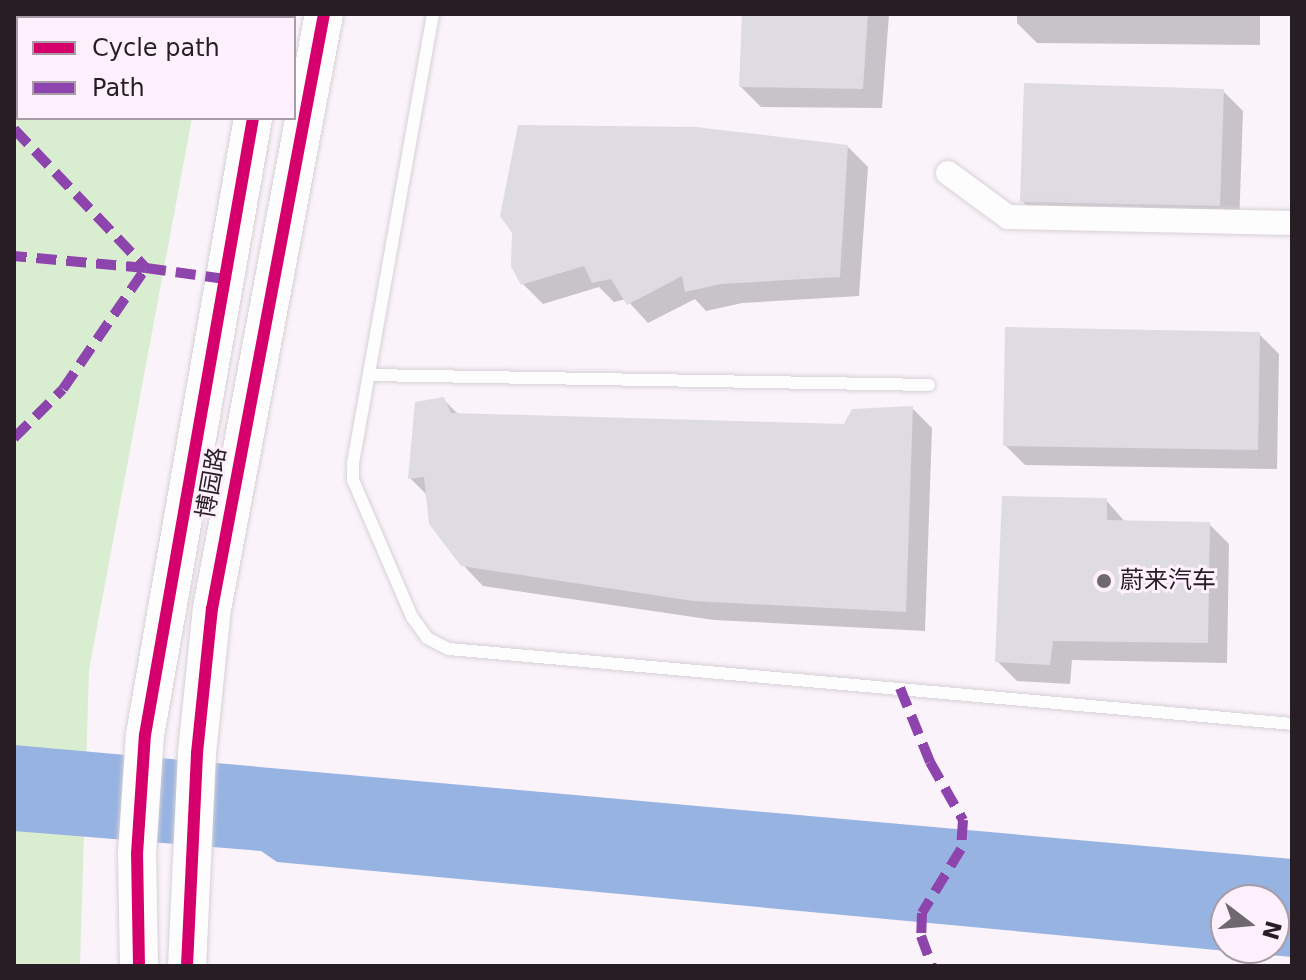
<!DOCTYPE html>
<html>
<head>
<meta charset="utf-8">
<style>
	body { margin:0 }
	#map { position:relative; width:1306px; height:980px; overflow:hidden; background:#faf4fa; font-family:"DejaVu Sans","Noto Sans SC",sans-serif }
	div>[style] { position:absolute }
	.green>* { inset:0; background:#d9edd1 }
	.water>* { inset:0; background:#97b3e1 }
	.shadow>* { inset:0; background:#0003 }
	.building>* { inset:0; background:#dedbe3 }
	.roads { filter:drop-shadow(0 0 2px #d7d0d7) drop-shadow(0 0 2px #d7d0d7) }
	.service>* { height:12px; margin:-6px; padding:0 6px; transform-origin:6px; border-radius:6px; background:#fefdfe }
	.minor>* { height:24px; margin:-12px; padding:0 12px; transform-origin:12px; border-radius:12px; background:#fefdfe }
	.primary>* { height:38px; margin:-19px; padding:0 19px; transform-origin:19px; border-radius:19px; background:#fefdfe }
	.quiet>* { height:10px; margin-top:-5px; transform-origin:0; background:repeating-linear-gradient(90deg,#8e44ad 0 20px,transparent 0 30px) }
	.cycleway>* { height:12px; margin:-6px; padding:0 6px; transform-origin:6px; border-radius:6px; background:#d6006c }
	.dots>* { width:22px; height:22px; translate:-50% -50%; box-sizing:border-box; border:4px solid #fef0fd; border-radius:50% }
	span { translate:-50% -50%; white-space:nowrap; text-align:center; line-height:1.15; -webkit-text-stroke:6px #fef0fd; paint-order:stroke }
	.street-label { font-size:24px; color:#261d25 }
	.poi-label { font-size:24px; color:#261d25 }
	.left { translate:0 -50%; text-align:left }
	.frame { position:absolute; inset:0; border:16px solid #261d25; pointer-events:none }
	.legend { position:absolute; left:16px; top:16px; width:280px; height:104px; box-sizing:border-box; background:#fef0fd; border:2px solid #a89ca7; margin:0; padding:10px 14px; list-style:none; font-size:24px; color:#261d25 }
	.legend li { display:flex; align-items:center; gap:16px; height:40px }
	.legend b { width:40px; border:2px solid #a89ca7 }
	.north { position:absolute; left:1210px; top:884px; width:80px; height:80px; box-sizing:border-box; background:#fef0fd; border:2px solid #a89ca7; border-radius:50%; rotate:106deg; font-size:22px; font-weight:700; line-height:32px; text-align:center; color:#261d25 }
	.north::after { content:''; display:block; margin:auto; width:28px; height:36px; background:#706870; clip-path:polygon(50% 0,100% 100%,50% 72%,0 100%) }
</style>
</head>
<body>
<div id="map">
	<div class="green">
		<i style="clip-path:polygon(14px 14px,211px 14px,210px 18px,18px 18px,18px 118px,192px 118px,89px 670px,80px 966px,14px 966px)"></i>
	</div>
	<div class="water">
		<i style="clip-path:polygon(evenodd,14px 745px,1292px 859px,1292px 957px,277px 862px,261px 851px,14px 831px,14px 745px,1226px 900px,1274px 900px,1274px 948px,1226px 948px,1226px 900px)"></i>
	</div>
	<div class="shadow">
		<i style="clip-path:polygon(744px 14px,889px 14px,882px 108px,761px 107px,741px 87px)"></i>
		<i style="clip-path:polygon(1017px 14px,1260px 14px,1260px 45px,1037px 43px,1017px 23px)"></i>
		<i style="clip-path:polygon(1223px 91px,1243px 111px,1239px 226px,1042px 221px,1022px 201px)"></i>
		<i style="clip-path:polygon(848px 147px,868px 167px,859px 296px,742px 303px,706px 311px,695px 299px,648px 323px,626px 299px,614px 302px,599px 287px,543px 304px,523px 284px)"></i>
		<i style="clip-path:polygon(1259px 334px,1279px 354px,1277px 469px,1025px 465px,1005px 445px)"></i>
		<i style="clip-path:polygon(443px 399px,459px 415px,846px 426px,912px 408px,932px 428px,925px 631px,714px 620px,483px 586px,463px 565px,428px 496px,410px 478px)"></i>
		<i style="clip-path:polygon(1106px 500px,1126px 523px,1209px 524px,1229px 544px,1227px 663px,1072px 660px,1070px 684px,1017px 681px,997px 661px)"></i>
	</div>
	<div class="building">
		<i style="clip-path:polygon(742px 14px,868px 14px,863px 89px,739px 87px)"></i>
		<i style="clip-path:polygon(1024px 83px,1224px 89px,1220px 206px,1020px 202px)"></i>
		<i style="clip-path:polygon(518px 125px,696px 127px,848px 145px,840px 277px,721px 284px,685px 292px,682px 276px,627px 305px,611px 279px,592px 283px,584px 266px,521px 285px,511px 266px,512px 233px,500px 216px)"></i>
		<i style="clip-path:polygon(1005px 327px,1260px 332px,1258px 450px,1003px 446px)"></i>
		<i style="clip-path:polygon(444px 397px,451px 413px,844px 424px,852px 409px,913px 406px,906px 612px,693px 601px,461px 566px,429px 524px,424px 477px,408px 479px,415px 402px)"></i>
		<i style="clip-path:polygon(1002px 496px,1107px 498px,1107px 520px,1210px 522px,1208px 643px,1053px 641px,1050px 665px,995px 662px)"></i>
	</div>
	<div class="roads">
		<div class="service">
			<i style="left:433px;top:14px;width:458px;rotate:100.1deg"></i>
			<i style="left:353px;top:465px;width:15px;rotate:90deg"></i>
			<i style="left:353px;top:480px;width:149px;rotate:66.7deg"></i>
			<i style="left:412px;top:617px;width:26px;rotate:54deg"></i>
			<i style="left:427px;top:638px;width:25px;rotate:27deg"></i>
			<i style="left:449px;top:649px;width:846px;rotate:5.08deg"></i>
			<i style="left:369px;top:375px;width:560px;rotate:1.02deg"></i>
		</div>
		<div class="minor">
			<i style="left:948px;top:173px;width:74px;rotate:36.3deg"></i>
			<i style="left:1008px;top:217px;width:284px;rotate:1.2deg"></i>
		</div>
		<div class="primary">
			<i style="left:271px;top:18px;width:4px;rotate:-90deg"></i>
			<i style="left:139px;top:966px;width:112px;rotate:-91deg"></i>
			<i style="left:137px;top:854px;width:119px;rotate:-86.2deg"></i>
			<i style="left:145px;top:735px;width:626px;rotate:-80.07deg"></i>
			<i style="left:187px;top:966px;width:213px;rotate:-87.3deg"></i>
			<i style="left:197px;top:753px;width:145px;rotate:-84.1deg"></i>
			<i style="left:212px;top:609px;width:605px;rotate:-79.34deg"></i>
		</div>
	</div>
	<div class="quiet">
		<i style="left:14px;top:129px;width:192px;rotate:46.5deg"></i>
		<i style="left:146px;top:268px;width:133px;rotate:-174.8deg"></i>
		<i style="left:14px;top:438px;width:69px;rotate:-45deg"></i>
		<i style="left:63px;top:389px;width:147px;rotate:-55.6deg"></i>
		<i style="left:146px;top:268px;width:80px;rotate:7.9deg"></i>
		<i style="left:900px;top:688px;width:80px;rotate:67.9deg"></i>
		<i style="left:930px;top:762px;width:67px;rotate:60.4deg"></i>
		<i style="left:963px;top:820px;width:29px;rotate:94deg"></i>
		<i style="left:961px;top:849px;width:75px;rotate:121.4deg"></i>
		<i style="left:922px;top:913px;width:23px;rotate:92deg"></i>
		<i style="left:921px;top:936px;width:32px;rotate:70deg"></i>
	</div>
	<div class="cycleway">
		<i style="left:139px;top:966px;width:112px;rotate:-91deg"></i>
		<i style="left:137px;top:854px;width:119px;rotate:-86.2deg"></i>
		<i style="left:145px;top:735px;width:626px;rotate:-80.07deg"></i>
		<i style="left:187px;top:966px;width:213px;rotate:-87.3deg"></i>
		<i style="left:197px;top:753px;width:145px;rotate:-84.1deg"></i>
		<i style="left:212px;top:609px;width:605px;rotate:-79.34deg"></i>
	</div>
	<div class="dots">
		<i style="left:1104px;top:581px;background:#706870"></i>
	</div>
	<div class="street-label">
		<span style="left:212px;top:483px;rotate:-80deg">博园路</span>
	</div>
	<div class="poi-label">
		<span class="left" style="left:1120px;top:581px">蔚来汽车</span>
	</div>
	<div class="frame"></div>
	<ul class="legend">
	<li><b style="height:10px;background:#d6006c"></b>Cycle path</li>
	<li><b style="height:10px;background:#8e44ad"></b>Path</li>
	</ul>
	<div class="north">N</div>
</div>
</body>
</html>
